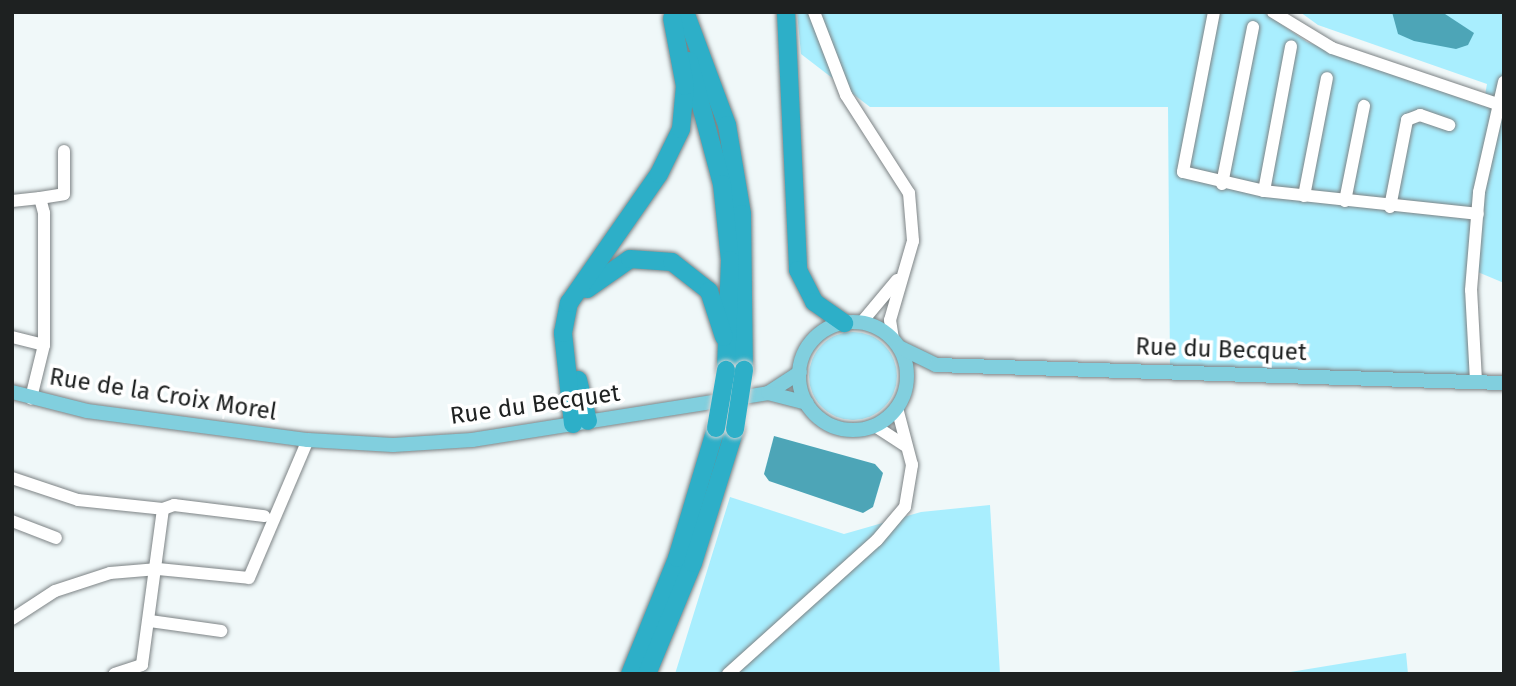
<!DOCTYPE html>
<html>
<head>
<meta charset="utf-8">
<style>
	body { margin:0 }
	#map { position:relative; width:1516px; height:686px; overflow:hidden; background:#f0f8f9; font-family:"Fira Sans",sans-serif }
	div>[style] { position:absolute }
	.green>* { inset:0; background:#a9eefe }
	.round { border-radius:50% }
	.water>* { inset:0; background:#4da5b7 }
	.roads { filter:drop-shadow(0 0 2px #7d8385) drop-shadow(0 0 2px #7d8385) }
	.minor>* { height:12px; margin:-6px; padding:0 6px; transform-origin:6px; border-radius:6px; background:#fff }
	.major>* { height:14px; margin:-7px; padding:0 7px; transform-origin:7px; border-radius:7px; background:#81cfde }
	.major>.ring { margin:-7px; padding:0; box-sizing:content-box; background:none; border:14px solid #81cfde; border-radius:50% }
	.highway>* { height:18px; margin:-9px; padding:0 9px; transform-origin:9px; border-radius:9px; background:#2dafc8 }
	.bridges { filter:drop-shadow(0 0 2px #d2d3d3) drop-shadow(0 0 2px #d2d3d3) }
	.highway-bridge>* { height:18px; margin:-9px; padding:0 9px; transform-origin:9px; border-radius:9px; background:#2dafc8 }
	span { translate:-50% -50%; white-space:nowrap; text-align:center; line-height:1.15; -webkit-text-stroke:7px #fff; paint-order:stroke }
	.street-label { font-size:24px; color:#1e2121 }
	.frame { position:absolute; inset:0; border:14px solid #1e2121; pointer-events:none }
</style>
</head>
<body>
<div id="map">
	<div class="green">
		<i style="clip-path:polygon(797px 12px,1263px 12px,1307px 42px,1483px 106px,1487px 84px,1318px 25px,1300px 12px,1504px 12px,1504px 283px,1473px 270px,1476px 381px,1170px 371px,1168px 107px,870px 107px,801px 54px)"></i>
		<i class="round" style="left:809px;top:332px;width:88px;height:88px"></i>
		<i style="clip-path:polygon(730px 497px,844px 534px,921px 512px,990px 505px,1000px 674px,675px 674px)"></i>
		<i style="clip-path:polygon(1406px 653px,1408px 674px,1278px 674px)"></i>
	</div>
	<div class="water">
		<i style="clip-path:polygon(1392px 12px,1442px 12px,1474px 33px,1468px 45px,1456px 49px,1414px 41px,1398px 34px)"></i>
		<i style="clip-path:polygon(774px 436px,875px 464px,883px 473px,873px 507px,863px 513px,769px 481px,764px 474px)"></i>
	</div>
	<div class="roads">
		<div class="minor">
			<i style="left:814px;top:12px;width:89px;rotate:68.9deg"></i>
			<i style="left:846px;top:95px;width:117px;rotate:57.3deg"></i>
			<i style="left:909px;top:193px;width:48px;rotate:85.2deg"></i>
			<i style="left:913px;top:241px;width:82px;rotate:106.2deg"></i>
			<i style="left:890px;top:320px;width:20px;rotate:81deg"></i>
			<i style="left:1214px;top:12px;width:163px;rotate:101deg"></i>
			<i style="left:1183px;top:172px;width:83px;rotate:13.2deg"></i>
			<i style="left:1264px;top:191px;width:215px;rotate:6.1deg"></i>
			<i style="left:1273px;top:12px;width:69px;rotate:31.4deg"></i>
			<i style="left:1332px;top:48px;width:174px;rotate:18.7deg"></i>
			<i style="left:1222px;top:184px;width:160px;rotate:-78.8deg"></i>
			<i style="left:1264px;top:191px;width:147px;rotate:-79.4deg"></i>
			<i style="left:1304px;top:196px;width:120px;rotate:-79deg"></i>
			<i style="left:40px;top:198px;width:24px;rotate:-9deg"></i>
			<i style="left:64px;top:194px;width:43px;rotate:-90deg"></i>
			<i style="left:12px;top:201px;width:28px;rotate:-6deg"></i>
			<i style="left:40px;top:198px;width:16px;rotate:75deg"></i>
			<i style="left:44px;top:213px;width:132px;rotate:90deg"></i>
			<i style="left:44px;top:345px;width:55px;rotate:103.8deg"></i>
			<i style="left:1345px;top:201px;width:97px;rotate:-78.7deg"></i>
			<i style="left:1390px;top:207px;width:89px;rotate:-78.9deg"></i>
			<i style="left:1407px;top:120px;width:14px;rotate:-21deg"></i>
			<i style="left:1420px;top:115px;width:31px;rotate:19deg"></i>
			<i style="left:861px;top:323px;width:56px;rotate:-50.1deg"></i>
			<i style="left:12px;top:337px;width:33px;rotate:14deg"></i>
			<i style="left:1476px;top:381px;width:91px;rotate:-93.1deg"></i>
			<i style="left:1471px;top:290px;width:98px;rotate:-85.3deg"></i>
			<i style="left:1479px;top:192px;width:113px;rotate:-77.2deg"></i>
			<i style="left:875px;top:426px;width:37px;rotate:33deg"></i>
			<i style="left:12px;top:478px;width:70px;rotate:18.4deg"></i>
			<i style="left:78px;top:500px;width:85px;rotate:6deg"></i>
			<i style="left:163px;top:509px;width:157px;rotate:97.7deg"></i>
			<i style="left:142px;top:665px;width:29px;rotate:162deg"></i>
			<i style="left:163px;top:509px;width:12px;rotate:-20deg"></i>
			<i style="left:174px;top:505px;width:91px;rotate:7deg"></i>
			<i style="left:12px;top:521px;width:47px;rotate:21.1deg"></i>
			<i style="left:12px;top:619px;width:51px;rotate:-33.1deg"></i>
			<i style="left:55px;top:591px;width:58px;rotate:-18.1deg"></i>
			<i style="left:110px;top:573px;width:48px;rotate:-4.8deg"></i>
			<i style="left:158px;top:569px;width:91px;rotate:5.6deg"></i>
			<i style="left:249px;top:578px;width:150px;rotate:-66.9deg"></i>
			<i style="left:150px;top:621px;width:72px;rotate:8deg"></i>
			<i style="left:728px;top:674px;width:200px;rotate:-42deg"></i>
			<i style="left:877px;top:540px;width:43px;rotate:-49.7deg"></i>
			<i style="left:905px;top:507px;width:43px;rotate:-80.5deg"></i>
			<i style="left:912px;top:465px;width:59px;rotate:-104.7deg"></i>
		</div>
		<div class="major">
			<i class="ring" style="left:799px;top:322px;width:94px;height:94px"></i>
			<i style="left:899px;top:347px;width:41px;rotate:25.9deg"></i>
			<i style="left:936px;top:365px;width:568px;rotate:1.82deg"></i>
			<i style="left:12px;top:392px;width:77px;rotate:14.2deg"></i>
			<i style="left:87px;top:411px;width:223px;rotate:7.5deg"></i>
			<i style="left:308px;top:440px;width:85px;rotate:3.4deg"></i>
			<i style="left:393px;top:445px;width:79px;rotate:-3.6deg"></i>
			<i style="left:472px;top:440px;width:300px;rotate:-9deg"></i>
			<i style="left:768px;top:393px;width:38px;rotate:-33deg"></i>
			<i style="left:768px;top:393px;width:40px;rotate:14.4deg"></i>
		</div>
		<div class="highway">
			<i style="left:685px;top:12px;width:121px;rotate:69.6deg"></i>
			<i style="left:727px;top:125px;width:90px;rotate:80.4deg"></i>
			<i style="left:742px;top:214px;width:156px;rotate:89.3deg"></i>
			<i style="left:786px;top:12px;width:258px;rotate:87.3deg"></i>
			<i style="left:798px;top:270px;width:36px;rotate:63deg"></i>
			<i style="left:814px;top:302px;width:37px;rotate:35deg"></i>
			<i style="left:689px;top:61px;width:127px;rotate:75deg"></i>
			<i style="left:722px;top:184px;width:76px;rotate:84deg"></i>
			<i style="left:730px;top:260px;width:110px;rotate:92.1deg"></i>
			<i style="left:587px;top:289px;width:52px;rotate:-34.9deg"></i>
			<i style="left:630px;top:259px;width:42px;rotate:4.1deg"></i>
			<i style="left:672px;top:262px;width:47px;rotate:38.1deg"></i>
			<i style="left:709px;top:291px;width:48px;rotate:71.9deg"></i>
			<i style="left:578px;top:380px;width:42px;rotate:76.3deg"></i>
			<i style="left:573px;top:424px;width:92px;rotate:-96.3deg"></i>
			<i style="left:563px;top:333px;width:31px;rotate:-79deg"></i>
			<i style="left:569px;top:303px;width:157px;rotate:-55.1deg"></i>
			<i style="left:659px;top:174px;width:50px;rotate:-63.9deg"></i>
			<i style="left:681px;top:129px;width:43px;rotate:-84.7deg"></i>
			<i style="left:685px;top:86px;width:69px;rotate:-100.8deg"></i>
			<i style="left:630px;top:674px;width:125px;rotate:-67.9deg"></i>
			<i style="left:677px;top:558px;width:136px;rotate:-73.3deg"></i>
			<i style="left:647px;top:674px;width:120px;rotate:-67.5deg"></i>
			<i style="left:693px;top:563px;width:140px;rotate:-72.6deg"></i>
		</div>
	</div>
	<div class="bridges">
		<div class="highway-bridge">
			<i style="left:716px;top:428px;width:59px;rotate:-80.2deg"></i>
			<i style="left:735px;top:429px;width:60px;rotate:-81.3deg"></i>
		</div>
	</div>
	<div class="street-label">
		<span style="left:1221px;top:350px;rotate:2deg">Rue du Becquet</span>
		<span style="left:163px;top:395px;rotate:9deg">Rue de la Croix Morel</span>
		<span style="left:535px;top:405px;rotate:-8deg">Rue du Becquet</span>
	</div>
	<div class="frame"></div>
</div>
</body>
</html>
